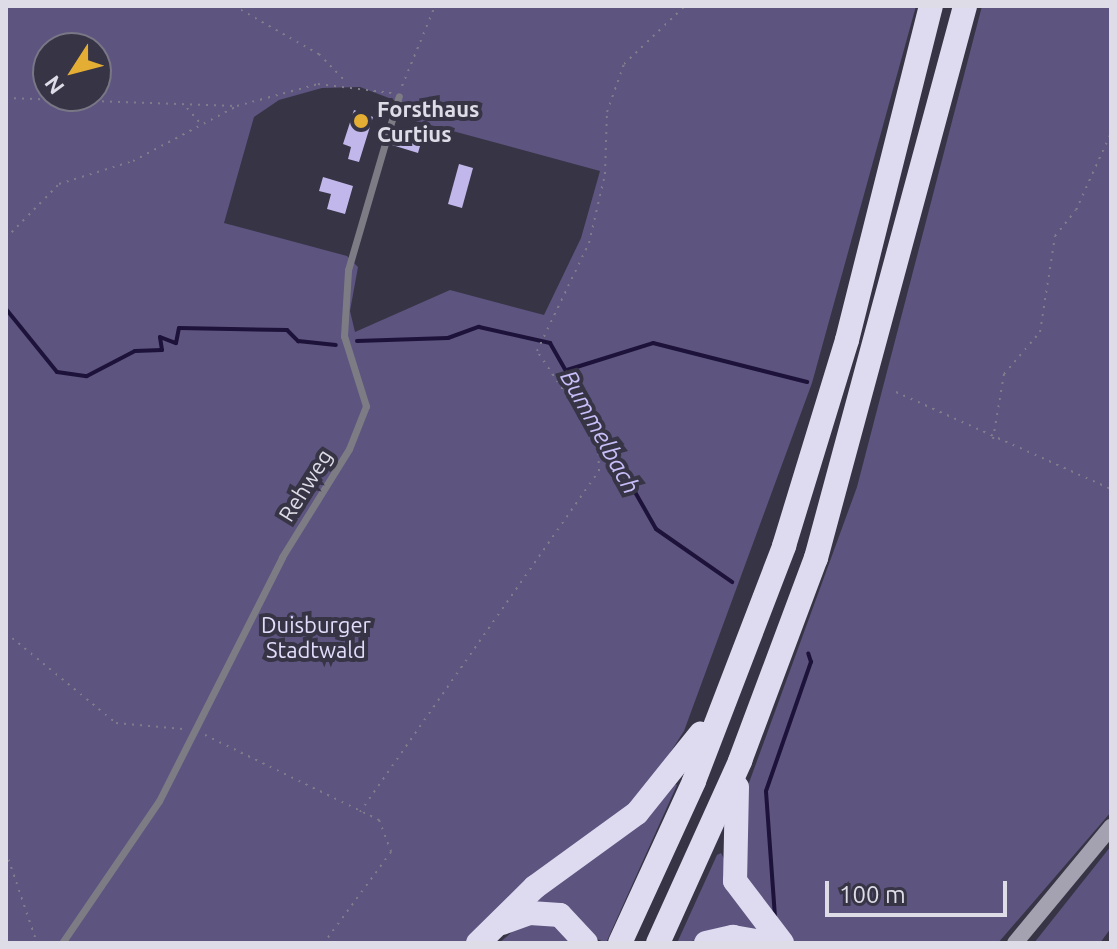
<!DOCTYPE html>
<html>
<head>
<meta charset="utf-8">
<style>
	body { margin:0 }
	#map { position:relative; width:1117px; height:949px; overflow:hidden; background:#373445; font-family:Ubuntu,sans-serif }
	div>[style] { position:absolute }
	.green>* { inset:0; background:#5d547f }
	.stream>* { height:4px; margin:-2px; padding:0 2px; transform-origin:2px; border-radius:2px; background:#1d1239 }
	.building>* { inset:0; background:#c1b7eb }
	.path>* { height:2px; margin-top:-1px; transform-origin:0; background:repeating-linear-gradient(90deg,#7f7c8b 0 2px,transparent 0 8px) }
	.lane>* { height:7px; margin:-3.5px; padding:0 3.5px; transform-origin:3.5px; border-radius:3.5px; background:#7d7c85 }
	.secondary>* { height:16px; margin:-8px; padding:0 8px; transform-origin:8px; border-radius:8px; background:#a4a2b0 }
	.highway>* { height:24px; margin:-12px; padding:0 12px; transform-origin:12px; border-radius:12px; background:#dedbf0 }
	.dots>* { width:22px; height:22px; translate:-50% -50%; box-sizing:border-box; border:4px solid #373445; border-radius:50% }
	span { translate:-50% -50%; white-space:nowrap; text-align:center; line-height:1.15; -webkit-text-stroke:8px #373445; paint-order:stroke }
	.poi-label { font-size:22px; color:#dddce7; font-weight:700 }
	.left { translate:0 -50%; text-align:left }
	.street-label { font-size:22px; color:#dddce7 }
	.park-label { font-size:22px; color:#e2ddfb }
	.water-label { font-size:24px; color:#c9bef9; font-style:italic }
	.frame { position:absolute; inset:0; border:8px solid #dddce7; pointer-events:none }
	.north { position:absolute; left:32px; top:32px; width:80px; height:80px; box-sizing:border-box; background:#373445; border:2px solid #797786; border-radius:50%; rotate:234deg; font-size:22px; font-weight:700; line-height:32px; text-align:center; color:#dddce7 }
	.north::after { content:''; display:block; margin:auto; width:28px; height:36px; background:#e4ae35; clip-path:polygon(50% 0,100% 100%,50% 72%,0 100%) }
	.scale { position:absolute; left:825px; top:881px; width:182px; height:36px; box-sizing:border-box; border:4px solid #dddce7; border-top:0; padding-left:10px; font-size:24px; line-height:28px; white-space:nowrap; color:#dddce7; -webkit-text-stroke:6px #373445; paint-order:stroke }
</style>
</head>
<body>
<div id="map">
	<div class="green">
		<i style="clip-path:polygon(evenodd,6px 6px,916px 6px,812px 383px,684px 731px,641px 798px,465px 943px,6px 943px,6px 6px,48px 48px,96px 48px,96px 96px,48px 96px,48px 48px,6px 6px,360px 87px,402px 103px,397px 116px,600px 171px,581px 238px,544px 315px,450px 290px,355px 332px,350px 311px,358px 267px,347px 256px,224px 223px,254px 117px,279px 100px,322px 88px,360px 87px)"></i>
		<i style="clip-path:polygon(982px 6px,1111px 6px,1111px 812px,998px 943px,793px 943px,754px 903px,737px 856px,746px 791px,857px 487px)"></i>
		<i style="clip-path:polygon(677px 785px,606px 943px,528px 907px,675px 784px)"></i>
		<i style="clip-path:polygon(1111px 846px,1111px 928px,1100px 943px,1034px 943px)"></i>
		<i style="clip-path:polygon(721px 853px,761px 931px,677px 943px,717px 855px)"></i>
		<i style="clip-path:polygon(543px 918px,578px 943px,499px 943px,519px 926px)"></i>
	</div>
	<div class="stream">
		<i style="left:6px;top:309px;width:81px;rotate:51deg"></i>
		<i style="left:57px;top:372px;width:30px;rotate:8deg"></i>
		<i style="left:87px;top:376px;width:54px;rotate:-27.5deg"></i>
		<i style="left:135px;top:351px;width:27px;rotate:-2deg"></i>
		<i style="left:162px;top:350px;width:13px;rotate:-99deg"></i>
		<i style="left:160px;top:337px;width:17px;rotate:21deg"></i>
		<i style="left:176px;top:343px;width:15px;rotate:-79deg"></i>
		<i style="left:179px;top:328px;width:108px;rotate:1.1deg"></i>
		<i style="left:287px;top:330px;width:16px;rotate:45deg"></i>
		<i style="left:298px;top:341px;width:38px;rotate:6deg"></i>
		<i style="left:357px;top:341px;width:91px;rotate:-1.9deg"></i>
		<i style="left:448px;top:338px;width:33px;rotate:-20deg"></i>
		<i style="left:479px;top:327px;width:73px;rotate:12.7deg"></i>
		<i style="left:550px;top:343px;width:214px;rotate:60.3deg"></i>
		<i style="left:656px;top:529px;width:93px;rotate:34.9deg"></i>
		<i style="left:567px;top:370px;width:90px;rotate:-17.4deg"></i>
		<i style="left:653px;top:343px;width:159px;rotate:14.2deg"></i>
		<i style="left:775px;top:917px;width:126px;rotate:-94.1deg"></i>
		<i style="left:766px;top:791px;width:137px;rotate:-70.8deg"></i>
		<i style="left:811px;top:662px;width:9px;rotate:-108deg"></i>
	</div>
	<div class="building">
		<i style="clip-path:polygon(354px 110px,373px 117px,359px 162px,348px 159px,351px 147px,343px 144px)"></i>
		<i style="clip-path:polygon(416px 126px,425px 129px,418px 153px,392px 145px,395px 134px,413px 139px)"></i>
		<i style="clip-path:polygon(459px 164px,473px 168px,462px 208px,448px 204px)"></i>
		<i style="clip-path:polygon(323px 177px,353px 186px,345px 214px,327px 209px,331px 194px,319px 191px)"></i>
	</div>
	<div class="path">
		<i style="left:234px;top:6px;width:98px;rotate:29.5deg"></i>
		<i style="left:319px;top:54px;width:37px;rotate:46deg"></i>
		<i style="left:402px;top:86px;width:87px;rotate:-67.6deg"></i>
		<i style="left:6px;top:98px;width:230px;rotate:2deg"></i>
		<i style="left:187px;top:108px;width:21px;rotate:49deg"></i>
		<i style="left:6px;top:238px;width:76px;rotate:-45.5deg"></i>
		<i style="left:59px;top:184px;width:77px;rotate:-17.3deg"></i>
		<i style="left:133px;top:161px;width:118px;rotate:-27.9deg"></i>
		<i style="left:237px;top:106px;width:84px;rotate:-15.2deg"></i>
		<i style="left:318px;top:84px;width:74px;rotate:7deg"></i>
		<i style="left:896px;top:392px;width:236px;rotate:24.3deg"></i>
		<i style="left:993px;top:439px;width:66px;rotate:-80.4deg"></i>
		<i style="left:1004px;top:374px;width:55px;rotate:-49.4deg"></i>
		<i style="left:1040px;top:332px;width:97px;rotate:-81.1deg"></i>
		<i style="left:1055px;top:236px;width:33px;rotate:-51deg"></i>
		<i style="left:1076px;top:210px;width:85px;rotate:-65.6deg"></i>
		<i style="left:6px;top:633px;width:142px;rotate:39.3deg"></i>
		<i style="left:116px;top:723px;width:67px;rotate:5.1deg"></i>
		<i style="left:205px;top:735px;width:194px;rotate:26deg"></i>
		<i style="left:379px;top:820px;width:34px;rotate:69deg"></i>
		<i style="left:391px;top:852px;width:113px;rotate:126.4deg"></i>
		<i style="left:360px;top:812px;width:416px;rotate:-55deg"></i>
		<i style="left:599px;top:471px;width:29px;rotate:-92deg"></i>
		<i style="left:598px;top:442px;width:110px;rotate:-123.8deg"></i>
		<i style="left:537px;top:351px;width:120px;rotate:-64.3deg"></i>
		<i style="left:589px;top:243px;width:71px;rotate:-76.9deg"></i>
		<i style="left:605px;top:174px;width:62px;rotate:-88.2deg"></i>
		<i style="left:607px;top:112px;width:51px;rotate:-70.5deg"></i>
		<i style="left:624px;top:64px;width:84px;rotate:-43.6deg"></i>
		<i style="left:6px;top:852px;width:96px;rotate:71.2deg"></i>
	</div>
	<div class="lane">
		<i style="left:62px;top:943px;width:172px;rotate:-55.7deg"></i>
		<i style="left:159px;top:801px;width:273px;rotate:-63.2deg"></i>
		<i style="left:282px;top:557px;width:127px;rotate:-58.2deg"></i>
		<i style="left:349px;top:449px;width:46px;rotate:-68.4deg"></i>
		<i style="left:366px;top:406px;width:73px;rotate:-107.4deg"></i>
		<i style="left:344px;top:336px;width:66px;rotate:-86.5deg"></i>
		<i style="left:348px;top:270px;width:181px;rotate:-73.7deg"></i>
	</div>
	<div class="secondary">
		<i style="left:1015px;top:943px;width:151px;rotate:-50.4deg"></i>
	</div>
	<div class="highway">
		<i style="left:737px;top:787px;width:94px;rotate:91.2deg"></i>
		<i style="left:735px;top:881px;width:78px;rotate:52.8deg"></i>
		<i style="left:502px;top:923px;width:30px;rotate:-20deg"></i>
		<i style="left:530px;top:913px;width:30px;rotate:4deg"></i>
		<i style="left:560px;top:915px;width:38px;rotate:47deg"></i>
		<i style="left:478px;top:943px;width:80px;rotate:-44.5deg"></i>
		<i style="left:535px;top:887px;width:126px;rotate:-36deg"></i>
		<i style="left:637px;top:813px;width:102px;rotate:-51.3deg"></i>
		<i style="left:620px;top:943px;width:178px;rotate:-65.4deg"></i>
		<i style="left:694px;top:781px;width:252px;rotate:-69deg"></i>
		<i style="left:784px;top:546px;width:215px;rotate:-73deg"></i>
		<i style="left:847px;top:340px;width:344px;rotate:-75.9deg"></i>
		<i style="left:658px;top:943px;width:200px;rotate:-65.7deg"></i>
		<i style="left:740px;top:761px;width:217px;rotate:-69.5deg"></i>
		<i style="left:816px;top:558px;width:572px;rotate:-74.89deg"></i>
		<i style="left:706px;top:943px;width:28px;rotate:-13deg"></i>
		<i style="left:733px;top:937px;width:34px;rotate:10deg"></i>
	</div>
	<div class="dots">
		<i style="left:361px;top:121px;background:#e4ae35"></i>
	</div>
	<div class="poi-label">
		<span class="left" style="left:377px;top:121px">Forsthaus<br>Curtius</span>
	</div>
	<div class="street-label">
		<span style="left:305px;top:485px;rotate:-58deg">Rehweg</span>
	</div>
	<div class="park-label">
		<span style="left:316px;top:637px">Duisburger<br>Stadtwald</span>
	</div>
	<div class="water-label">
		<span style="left:600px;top:432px;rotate:61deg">Bummelbach</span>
	</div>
	<div class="frame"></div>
	<div class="north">N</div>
	<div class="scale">100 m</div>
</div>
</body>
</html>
